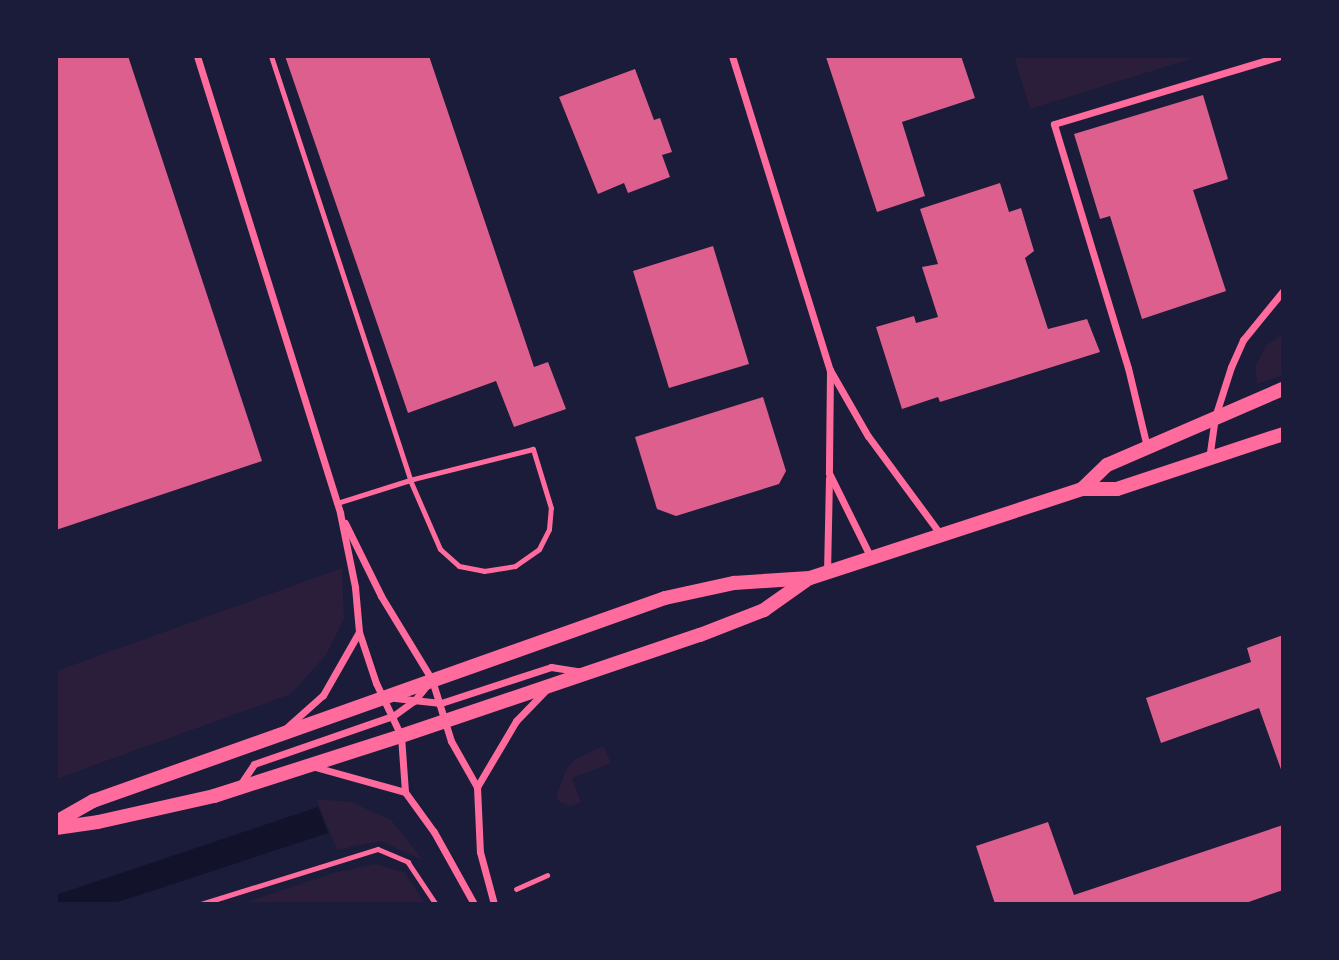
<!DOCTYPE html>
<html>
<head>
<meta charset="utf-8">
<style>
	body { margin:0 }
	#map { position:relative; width:1339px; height:960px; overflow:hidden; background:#1b1b3a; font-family:Raleway,sans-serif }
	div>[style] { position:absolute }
	.green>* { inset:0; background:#2a1e3b }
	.water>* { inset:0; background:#12122b }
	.building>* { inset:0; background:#dd5f8e }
	.path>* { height:4.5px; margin:-2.25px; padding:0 2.25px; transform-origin:2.25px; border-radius:2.25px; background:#ff6b9d }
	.service>* { height:5px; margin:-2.5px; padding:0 2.5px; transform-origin:2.5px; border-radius:2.5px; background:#ff6b9d }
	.minor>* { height:7px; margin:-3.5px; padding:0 3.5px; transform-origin:3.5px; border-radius:3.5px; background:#ff6b9d }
	.secondary>* { height:14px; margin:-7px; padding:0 7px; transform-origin:7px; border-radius:7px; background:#ff6b9d }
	span { translate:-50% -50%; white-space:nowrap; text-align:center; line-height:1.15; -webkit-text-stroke:5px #1b1b3a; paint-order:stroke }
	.frame { position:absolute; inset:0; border:58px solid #1b1b3a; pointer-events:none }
</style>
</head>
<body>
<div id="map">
	<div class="green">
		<i style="clip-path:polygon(1014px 56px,1200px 56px,1030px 109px)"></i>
		<i style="clip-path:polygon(1283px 334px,1283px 375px,1257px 384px,1255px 366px,1267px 345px)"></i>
		<i style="clip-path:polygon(342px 568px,344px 619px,326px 655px,291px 694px,56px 779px,56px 671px)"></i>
		<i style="clip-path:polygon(604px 746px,611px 763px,572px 778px,581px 802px,571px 806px,562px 803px,556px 798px,566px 770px,575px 759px)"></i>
		<i style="clip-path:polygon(316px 799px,351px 802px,391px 820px,423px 860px,380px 841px,337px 850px)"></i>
		<i style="clip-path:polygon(374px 864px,404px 872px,426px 904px,241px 904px,334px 873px)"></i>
	</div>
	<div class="water">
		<i style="clip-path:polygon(318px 807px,328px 833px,112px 904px,56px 904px,56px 895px)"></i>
	</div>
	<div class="building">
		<i style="clip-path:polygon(56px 56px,128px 56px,262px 461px,56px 530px)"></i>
		<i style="clip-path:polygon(285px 56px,429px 56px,534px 367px,548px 362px,566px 409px,514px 427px,496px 381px,408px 413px)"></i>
		<i style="clip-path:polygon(961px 56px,975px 98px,902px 122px,925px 196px,877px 212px,826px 57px)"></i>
		<i style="clip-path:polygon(635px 69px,654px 120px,660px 118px,672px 152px,662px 155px,670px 177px,628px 193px,624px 183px,598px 194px,559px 97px)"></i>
		<i style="clip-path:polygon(1203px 95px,1228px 179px,1193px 190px,1226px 291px,1142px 319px,1110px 216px,1100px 219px,1074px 134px)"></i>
		<i style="clip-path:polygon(1000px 183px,1009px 212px,1021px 208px,1034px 251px,1025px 258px,1048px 329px,1087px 319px,1100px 352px,940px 402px,938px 397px,902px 409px,876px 327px,914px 316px,916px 323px,938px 317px,922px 267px,938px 264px,920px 209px)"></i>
		<i style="clip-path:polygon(713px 246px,749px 364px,669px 388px,633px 271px)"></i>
		<i style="clip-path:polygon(763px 397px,786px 471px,779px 484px,676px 516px,657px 509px,635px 437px)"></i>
		<i style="clip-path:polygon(1283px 635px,1283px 775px,1259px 708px,1161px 743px,1146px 698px,1251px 662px,1247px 648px)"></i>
		<i style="clip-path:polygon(1048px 822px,1074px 895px,1283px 825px,1283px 890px,1243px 904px,995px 904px,976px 846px)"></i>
	</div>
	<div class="path">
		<i style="left:516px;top:889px;width:34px;rotate:-24deg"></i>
		<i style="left:201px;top:904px;width:185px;rotate:-17.3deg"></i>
		<i style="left:378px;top:849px;width:33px;rotate:23deg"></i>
		<i style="left:408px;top:862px;width:50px;rotate:56.3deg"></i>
	</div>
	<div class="service">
		<i style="left:271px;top:56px;width:446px;rotate:71.8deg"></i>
		<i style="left:410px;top:480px;width:75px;rotate:66.5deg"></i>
		<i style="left:440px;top:549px;width:25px;rotate:42deg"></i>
		<i style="left:459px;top:566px;width:25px;rotate:11deg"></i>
		<i style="left:484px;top:571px;width:31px;rotate:-9deg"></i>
		<i style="left:515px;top:566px;width:29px;rotate:-35deg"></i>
		<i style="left:539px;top:549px;width:22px;rotate:-63deg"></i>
		<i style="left:549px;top:529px;width:21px;rotate:-85deg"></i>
		<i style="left:551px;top:508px;width:62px;rotate:-107deg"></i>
		<i style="left:533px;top:449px;width:127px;rotate:165.9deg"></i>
		<i style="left:410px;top:480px;width:77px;rotate:162.5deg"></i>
	</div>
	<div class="minor">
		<i style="left:197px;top:56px;width:479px;rotate:72.6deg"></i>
		<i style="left:340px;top:513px;width:76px;rotate:78.5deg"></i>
		<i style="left:355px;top:587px;width:45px;rotate:84.9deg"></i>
		<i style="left:359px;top:632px;width:73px;rotate:119.7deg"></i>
		<i style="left:323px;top:695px;width:52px;rotate:138.1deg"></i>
		<i style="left:732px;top:56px;width:329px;rotate:72.7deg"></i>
		<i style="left:830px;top:370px;width:76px;rotate:60.1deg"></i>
		<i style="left:868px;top:436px;width:123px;rotate:53.6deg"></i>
		<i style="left:830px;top:370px;width:103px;rotate:90.6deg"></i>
		<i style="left:829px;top:473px;width:95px;rotate:63.7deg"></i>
		<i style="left:1147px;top:447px;width:81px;rotate:-103.5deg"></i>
		<i style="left:1128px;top:368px;width:255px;rotate:-106.9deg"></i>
		<i style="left:1054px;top:124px;width:237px;rotate:-16.7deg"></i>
		<i style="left:1209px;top:459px;width:42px;rotate:-81.9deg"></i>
		<i style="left:1215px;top:417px;width:52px;rotate:-72.3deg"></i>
		<i style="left:1231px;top:367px;width:30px;rotate:-66deg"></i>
		<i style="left:1243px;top:340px;width:63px;rotate:-50.8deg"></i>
		<i style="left:345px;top:523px;width:81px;rotate:63.7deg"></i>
		<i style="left:381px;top:596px;width:98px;rotate:58.7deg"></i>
		<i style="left:432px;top:680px;width:64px;rotate:72.7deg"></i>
		<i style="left:451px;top:741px;width:53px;rotate:60.5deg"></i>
		<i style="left:477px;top:787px;width:65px;rotate:87.4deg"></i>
		<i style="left:480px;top:852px;width:54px;rotate:74.9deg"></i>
		<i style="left:827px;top:573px;width:95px;rotate:-88.8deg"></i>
		<i style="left:359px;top:632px;width:54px;rotate:71.6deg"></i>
		<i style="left:376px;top:683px;width:59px;rotate:64.7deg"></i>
		<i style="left:401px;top:736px;width:56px;rotate:85.9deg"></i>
		<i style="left:405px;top:792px;width:49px;rotate:54.1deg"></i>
		<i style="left:434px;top:832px;width:82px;rotate:60.9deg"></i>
		<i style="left:395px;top:698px;width:46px;rotate:6.2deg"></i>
		<i style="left:441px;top:703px;width:116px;rotate:-18.1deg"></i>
		<i style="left:551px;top:667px;width:32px;rotate:9deg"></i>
		<i style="left:315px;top:767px;width:93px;rotate:15.5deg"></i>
		<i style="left:240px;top:785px;width:25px;rotate:-56deg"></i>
		<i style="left:254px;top:764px;width:147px;rotate:-19.1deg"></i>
		<i style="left:393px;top:716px;width:26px;rotate:-36deg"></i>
		<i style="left:414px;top:701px;width:21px;rotate:-51deg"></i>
		<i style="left:477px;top:787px;width:77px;rotate:-59.4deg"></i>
		<i style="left:516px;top:721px;width:42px;rotate:-46deg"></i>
	</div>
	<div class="secondary">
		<i style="left:1082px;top:489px;width:35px;rotate:-44deg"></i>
		<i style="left:1107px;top:465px;width:192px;rotate:-23.4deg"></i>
		<i style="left:56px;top:822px;width:43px;rotate:-29.6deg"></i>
		<i style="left:93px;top:801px;width:607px;rotate:-19.54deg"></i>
		<i style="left:665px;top:598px;width:71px;rotate:-12.3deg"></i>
		<i style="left:734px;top:583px;width:76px;rotate:-3.8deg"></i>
		<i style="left:810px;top:578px;width:286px;rotate:-18.1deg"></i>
		<i style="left:1082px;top:489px;width:35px"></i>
		<i style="left:1117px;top:489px;width:175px;rotate:-18.3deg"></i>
		<i style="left:56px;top:828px;width:42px;rotate:-8.1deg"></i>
		<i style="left:98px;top:822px;width:119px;rotate:-12.6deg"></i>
		<i style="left:214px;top:796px;width:196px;rotate:-17.8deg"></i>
		<i style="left:401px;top:736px;width:316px;rotate:-18.7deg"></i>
		<i style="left:700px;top:635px;width:69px;rotate:-21.3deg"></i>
		<i style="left:764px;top:610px;width:54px;rotate:-35.2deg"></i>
	</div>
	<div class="frame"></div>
</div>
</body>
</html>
